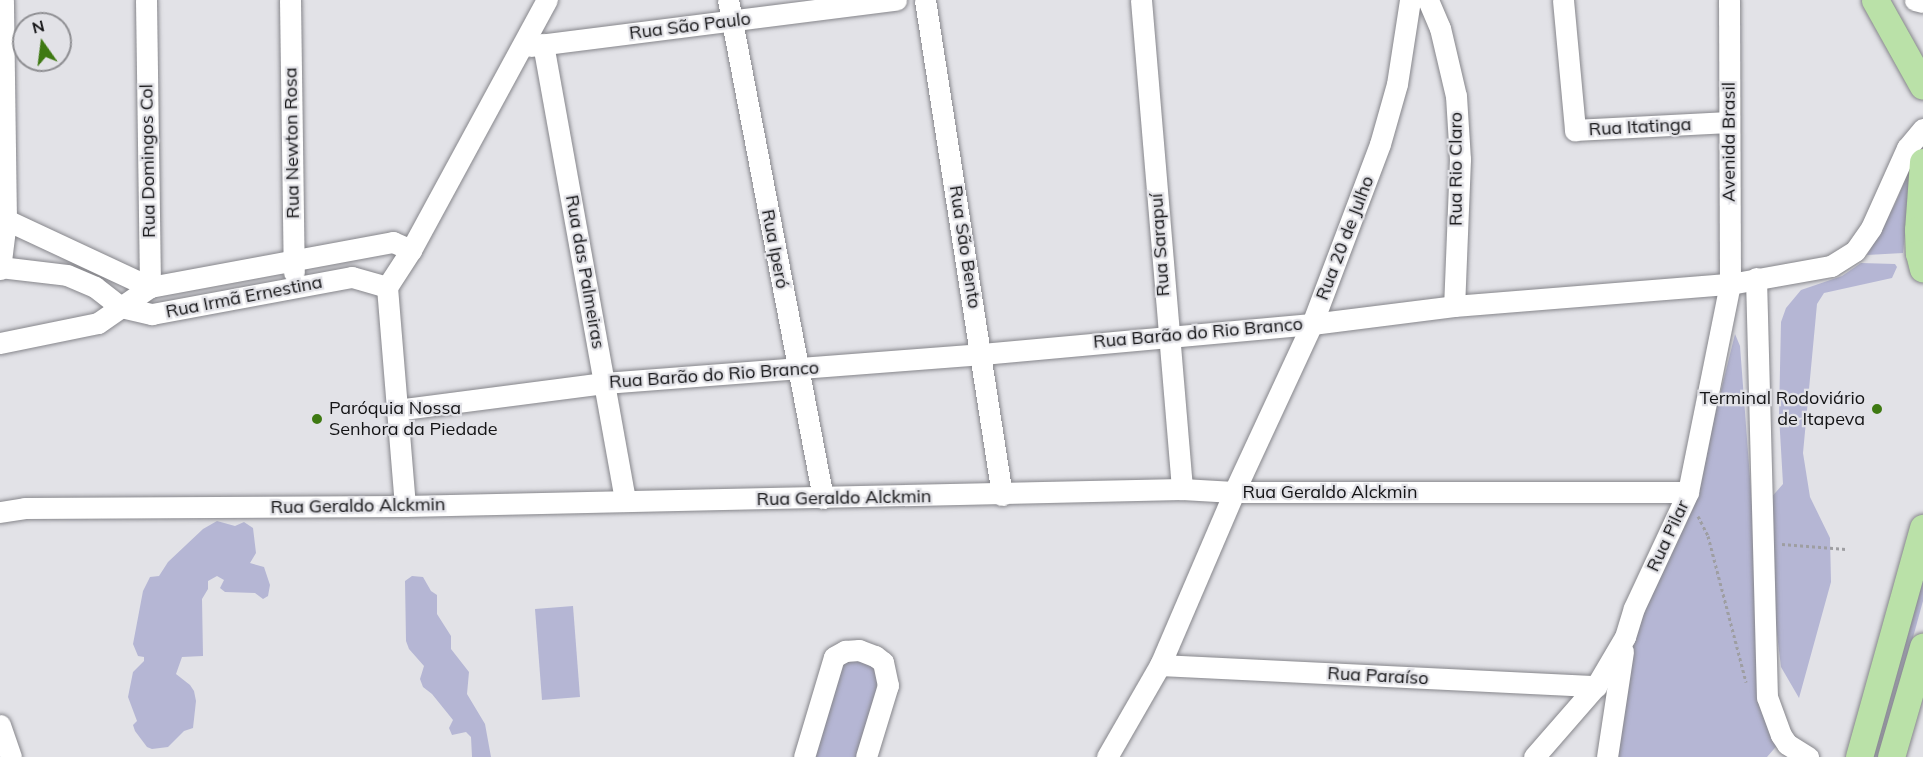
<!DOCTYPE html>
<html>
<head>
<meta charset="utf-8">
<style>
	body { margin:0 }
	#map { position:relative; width:1923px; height:757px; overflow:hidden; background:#e2e2e7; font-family:Mulish,sans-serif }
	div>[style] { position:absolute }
	.green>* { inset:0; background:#b5b6d4 }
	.path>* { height:3px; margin-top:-1.5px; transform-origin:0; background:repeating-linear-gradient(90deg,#9e9ea2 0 3px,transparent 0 6px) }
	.roads { filter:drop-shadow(0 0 2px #86868b) drop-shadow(0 0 2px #86868b) }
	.minor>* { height:21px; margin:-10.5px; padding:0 10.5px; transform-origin:10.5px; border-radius:10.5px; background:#fff }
	.major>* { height:27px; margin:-13.5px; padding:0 13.5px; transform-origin:13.5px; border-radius:13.5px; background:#bae1a8 }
	.dots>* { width:16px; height:16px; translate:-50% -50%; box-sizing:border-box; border:3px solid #e2e2e7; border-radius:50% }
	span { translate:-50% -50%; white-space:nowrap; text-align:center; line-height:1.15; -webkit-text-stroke:4.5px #e2e2e7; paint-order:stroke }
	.street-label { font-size:18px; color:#131315 }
	.poi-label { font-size:18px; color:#131315 }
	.right { translate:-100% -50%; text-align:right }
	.left { translate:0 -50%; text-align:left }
	.north { position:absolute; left:12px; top:12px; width:60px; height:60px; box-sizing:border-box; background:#e2e2e7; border:2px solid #8f8f93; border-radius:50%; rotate:346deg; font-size:16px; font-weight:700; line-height:24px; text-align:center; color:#131315 }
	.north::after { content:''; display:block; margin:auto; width:21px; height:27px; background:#3e7912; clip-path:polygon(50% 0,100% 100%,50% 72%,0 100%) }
</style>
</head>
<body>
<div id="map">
	<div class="green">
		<i style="clip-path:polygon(1913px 162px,1903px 253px,1867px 255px,1895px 204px)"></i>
		<i style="clip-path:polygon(1861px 263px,1895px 264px,1897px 267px,1892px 278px,1824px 293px,1817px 304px,1803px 453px,1810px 497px,1830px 538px,1831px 582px,1799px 698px,1781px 667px,1775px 617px,1768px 501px,1783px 484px,1779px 415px,1781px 322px,1786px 308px,1801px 290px,1842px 276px)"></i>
		<i style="clip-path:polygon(1735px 334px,1740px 346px,1767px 704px,1780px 742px,1767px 757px,1617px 757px,1629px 639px,1693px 503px)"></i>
		<i style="clip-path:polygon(217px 521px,235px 526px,244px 522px,253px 528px,256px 553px,250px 563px,264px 567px,270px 585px,268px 596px,263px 599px,255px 593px,225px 592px,220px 588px,224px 580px,217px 576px,208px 581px,208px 589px,202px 599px,203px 656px,182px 657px,176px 674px,190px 685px,194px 691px,196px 701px,193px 728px,184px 731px,168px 747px,152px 749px,147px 747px,135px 731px,133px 725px,137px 721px,128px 697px,133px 672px,144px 661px,144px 657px,138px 656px,133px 644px,143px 591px,150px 577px,159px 576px,168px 562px,203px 529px)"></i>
		<i style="clip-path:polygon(1923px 570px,1923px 601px,1880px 757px,1872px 757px)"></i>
		<i style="clip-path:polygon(412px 576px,423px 577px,431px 591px,437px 595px,437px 614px,451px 636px,451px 649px,469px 672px,467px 694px,485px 724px,491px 757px,472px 757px,471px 737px,466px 732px,452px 735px,449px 728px,453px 720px,432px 694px,423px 687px,420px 679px,424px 666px,409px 649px,406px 641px,405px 581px)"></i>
		<i style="clip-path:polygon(573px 606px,580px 697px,542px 700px,535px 609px)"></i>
		<i style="clip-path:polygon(835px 658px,881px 663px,864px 757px,806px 757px)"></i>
	</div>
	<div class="path">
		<i style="left:1698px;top:516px;width:22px;rotate:63deg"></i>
		<i style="left:1708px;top:536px;width:151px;rotate:75.4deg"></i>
		<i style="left:1782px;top:544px;width:64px;rotate:4.5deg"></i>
	</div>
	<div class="roads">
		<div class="minor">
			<i style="left:146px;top:0;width:287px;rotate:89.2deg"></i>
			<i style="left:290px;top:0;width:272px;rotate:89.2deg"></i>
			<i style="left:728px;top:0;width:507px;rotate:79.2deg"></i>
			<i style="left:925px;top:0;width:501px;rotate:81.16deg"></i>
			<i style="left:1141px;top:0;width:491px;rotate:85.2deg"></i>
			<i style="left:1428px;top:0;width:30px;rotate:67deg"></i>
			<i style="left:1440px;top:28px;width:70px;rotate:76.8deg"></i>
			<i style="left:1456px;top:96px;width:63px;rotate:86.4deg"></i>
			<i style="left:1460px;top:159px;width:147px;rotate:92.3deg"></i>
			<i style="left:1563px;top:0;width:131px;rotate:84.7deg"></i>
			<i style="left:1575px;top:130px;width:153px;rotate:-3deg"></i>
			<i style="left:1915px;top:0;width:8px;rotate:14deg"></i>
			<i style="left:543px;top:44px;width:464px;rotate:79.8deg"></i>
			<i style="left:530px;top:46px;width:369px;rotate:-7.2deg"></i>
			<i style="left:0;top:217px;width:166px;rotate:25deg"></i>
			<i style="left:0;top:267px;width:67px;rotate:6.8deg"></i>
			<i style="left:67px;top:275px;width:30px;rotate:23deg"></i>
			<i style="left:95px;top:287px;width:33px;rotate:38deg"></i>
			<i style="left:121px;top:307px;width:32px;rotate:13deg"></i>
			<i style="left:152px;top:314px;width:203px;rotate:-10.5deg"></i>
			<i style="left:352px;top:277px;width:36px;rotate:16deg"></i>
			<i style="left:0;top:269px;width:48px;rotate:-82.9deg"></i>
			<i style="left:6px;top:221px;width:221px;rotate:-90.8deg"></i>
			<i style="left:1756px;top:278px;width:419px;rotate:88.5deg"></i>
			<i style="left:1767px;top:697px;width:40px;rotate:69.8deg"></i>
			<i style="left:1781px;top:735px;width:11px;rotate:56deg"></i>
			<i style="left:1787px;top:744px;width:25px;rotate:32deg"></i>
			<i style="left:0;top:343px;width:100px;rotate:-11.5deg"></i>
			<i style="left:98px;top:323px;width:63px;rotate:-34.7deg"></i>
			<i style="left:150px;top:287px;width:247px;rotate:-10.5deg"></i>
			<i style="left:393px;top:242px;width:20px;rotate:24deg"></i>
			<i style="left:396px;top:410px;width:211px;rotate:-7.4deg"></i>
			<i style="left:605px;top:383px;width:378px;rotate:-4.4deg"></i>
			<i style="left:982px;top:354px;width:331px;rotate:-5.2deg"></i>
			<i style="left:1312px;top:324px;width:143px;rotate:-7.2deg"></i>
			<i style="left:1454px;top:306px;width:277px;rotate:-4.6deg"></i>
			<i style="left:1730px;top:284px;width:103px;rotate:-10.1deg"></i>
			<i style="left:1831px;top:266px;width:28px;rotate:-32deg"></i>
			<i style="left:1855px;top:251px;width:28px;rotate:-55deg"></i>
			<i style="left:1871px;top:228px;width:88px;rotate:-65.8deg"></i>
			<i style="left:1907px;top:148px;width:25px;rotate:-50deg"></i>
			<i style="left:405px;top:506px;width:220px;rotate:-94.7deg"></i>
			<i style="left:387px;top:287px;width:44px;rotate:-57deg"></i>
			<i style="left:411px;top:250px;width:285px;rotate:-61.5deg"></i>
			<i style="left:0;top:512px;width:25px;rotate:-9deg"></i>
			<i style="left:25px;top:508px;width:380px;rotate:-0.3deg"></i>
			<i style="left:405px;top:506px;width:777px;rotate:-1.25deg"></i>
			<i style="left:1182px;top:489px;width:52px;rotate:3.3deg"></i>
			<i style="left:1234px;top:492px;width:454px"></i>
			<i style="left:1160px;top:665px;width:437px;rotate:2.8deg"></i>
			<i style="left:0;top:725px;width:34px;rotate:71deg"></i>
			<i style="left:804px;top:757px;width:104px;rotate:-73.3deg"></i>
			<i style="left:834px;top:657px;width:13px;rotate:-29deg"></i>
			<i style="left:845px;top:651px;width:14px;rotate:-4deg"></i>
			<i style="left:859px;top:650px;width:17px;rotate:21deg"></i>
			<i style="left:875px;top:656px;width:10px;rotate:37deg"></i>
			<i style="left:883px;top:662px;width:24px;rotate:78deg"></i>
			<i style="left:888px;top:685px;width:75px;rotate:107deg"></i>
			<i style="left:1107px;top:757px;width:106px;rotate:-60.1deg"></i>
			<i style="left:1160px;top:665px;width:188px;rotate:-66.8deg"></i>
			<i style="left:1234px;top:492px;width:185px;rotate:-65.1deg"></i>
			<i style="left:1312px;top:324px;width:192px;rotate:-69.3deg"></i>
			<i style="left:1380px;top:144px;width:62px;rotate:-74.2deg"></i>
			<i style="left:1397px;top:84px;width:85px;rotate:-81.2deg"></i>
			<i style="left:1534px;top:757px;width:94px;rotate:-48.9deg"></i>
			<i style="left:1596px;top:686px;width:57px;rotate:-59.4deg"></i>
			<i style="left:1625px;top:637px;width:30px;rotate:-73deg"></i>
			<i style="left:1634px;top:608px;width:128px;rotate:-65deg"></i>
			<i style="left:1688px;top:492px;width:212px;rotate:-78.6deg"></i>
			<i style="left:1730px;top:284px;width:284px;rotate:-90.2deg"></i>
			<i style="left:1607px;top:757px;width:107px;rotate:-81.4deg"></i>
		</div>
		<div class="major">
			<i style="left:1875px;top:0;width:98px;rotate:60.8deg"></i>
			<i style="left:1923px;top:162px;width:68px;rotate:94.2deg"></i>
			<i style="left:1918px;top:230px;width:23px;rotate:88deg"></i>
			<i style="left:1919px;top:253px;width:16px;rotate:76deg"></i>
			<i style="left:1859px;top:757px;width:238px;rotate:-74.4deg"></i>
			<i style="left:1891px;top:757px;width:115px;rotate:-73.8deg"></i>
		</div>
	</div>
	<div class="dots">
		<i style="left:1877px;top:409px;background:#3e7912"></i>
		<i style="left:317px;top:419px;background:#3e7912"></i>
	</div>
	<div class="street-label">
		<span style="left:690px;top:26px;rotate:-7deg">Rua São Paulo</span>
		<span style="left:1640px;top:127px;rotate:-3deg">Rua Itatinga</span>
		<span style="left:1729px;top:142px;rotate:-90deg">Avenida Brasil</span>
		<span style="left:292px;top:143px;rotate:-91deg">Rua Newton Rosa</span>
		<span style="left:148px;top:161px;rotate:-91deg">Rua Domingos Col</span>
		<span style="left:1456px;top:169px;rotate:-90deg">Rua Rio Claro</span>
		<span style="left:1345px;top:238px;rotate:-69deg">Rua 20 de Julho</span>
		<span style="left:1160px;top:245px;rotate:-94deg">Rua Sarapuí</span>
		<span style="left:965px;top:247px;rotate:81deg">Rua São Bento</span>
		<span style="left:775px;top:249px;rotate:79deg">Rua Iperó</span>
		<span style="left:585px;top:272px;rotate:80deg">Rua das Palmeiras</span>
		<span style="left:244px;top:297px;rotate:-11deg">Rua Irmã Ernestina</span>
		<span style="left:1198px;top:333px;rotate:-5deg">Rua Barão do Rio Branco</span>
		<span style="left:714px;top:375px;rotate:-4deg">Rua Barão do Rio Branco</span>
		<span style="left:1330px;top:492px">Rua Geraldo Alckmin</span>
		<span style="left:844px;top:498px;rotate:-1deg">Rua Geraldo Alckmin</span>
		<span style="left:358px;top:506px;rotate:-1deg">Rua Geraldo Alckmin</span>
		<span style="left:1668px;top:536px;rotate:-65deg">Rua Pilar</span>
		<span style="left:1378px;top:676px;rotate:3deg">Rua Paraíso</span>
	</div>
	<div class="poi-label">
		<span class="right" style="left:1865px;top:409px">Terminal Rodoviário<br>de Itapeva</span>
		<span class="left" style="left:329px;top:419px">Paróquia Nossa<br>Senhora da Piedade</span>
	</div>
	<div class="north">N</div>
</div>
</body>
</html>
